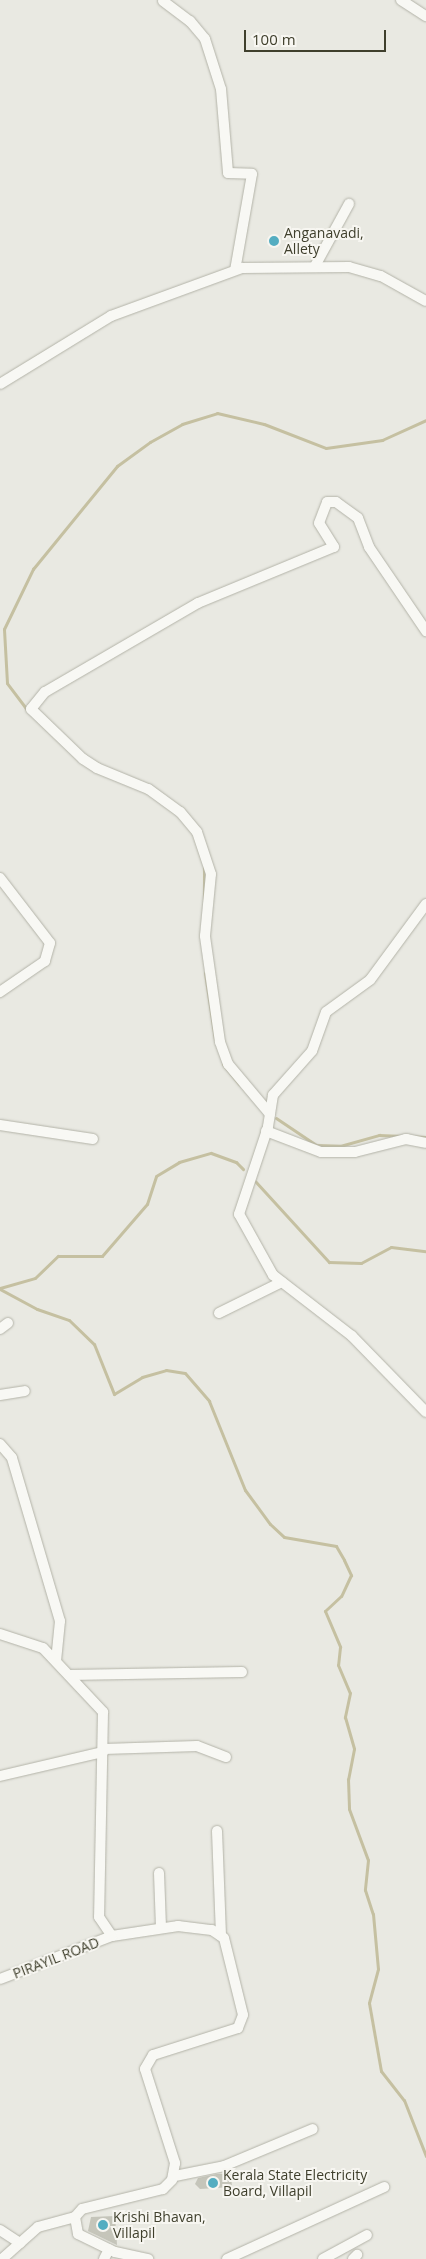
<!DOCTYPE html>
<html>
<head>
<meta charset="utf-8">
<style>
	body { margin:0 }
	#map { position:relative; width:426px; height:2259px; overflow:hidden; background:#e9e9e2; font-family:"Open Sans",sans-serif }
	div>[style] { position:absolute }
	.stream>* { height:3px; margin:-1.5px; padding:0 1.5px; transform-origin:1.5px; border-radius:1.5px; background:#c5c0a1 }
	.building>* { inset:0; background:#c5c5ba }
	.roads { filter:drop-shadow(0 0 1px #b3b3a8) drop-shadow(0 0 1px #b3b3a8) }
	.street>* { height:10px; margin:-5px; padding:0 5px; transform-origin:5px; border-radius:5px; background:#f8f8f4 }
	.dots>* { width:14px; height:14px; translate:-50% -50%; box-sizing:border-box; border:2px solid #f7f6f1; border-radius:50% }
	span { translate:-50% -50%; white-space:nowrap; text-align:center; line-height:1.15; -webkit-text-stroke:4px #f7f6f1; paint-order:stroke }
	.poi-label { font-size:14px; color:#3f3f2c }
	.left { translate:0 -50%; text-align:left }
	.street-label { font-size:14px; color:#3f3f2c }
	.scale { position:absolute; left:244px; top:30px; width:142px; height:22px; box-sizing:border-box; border:2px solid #3f3f2c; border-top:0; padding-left:6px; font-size:15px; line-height:18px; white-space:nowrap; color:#3f3f2c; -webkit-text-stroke:4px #f7f6f1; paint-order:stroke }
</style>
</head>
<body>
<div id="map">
	<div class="stream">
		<i style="left:28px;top:711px;width:35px;rotate:-127deg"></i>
		<i style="left:7px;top:683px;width:54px;rotate:-93.2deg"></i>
		<i style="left:4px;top:629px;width:67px;rotate:-64.2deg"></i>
		<i style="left:33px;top:569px;width:133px;rotate:-50.8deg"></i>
		<i style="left:117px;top:466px;width:41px;rotate:-36deg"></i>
		<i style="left:150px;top:442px;width:37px;rotate:-29deg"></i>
		<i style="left:182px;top:424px;width:37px;rotate:-17deg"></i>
		<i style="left:217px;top:413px;width:48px;rotate:13.2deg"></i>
		<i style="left:264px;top:424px;width:66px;rotate:21.2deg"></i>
		<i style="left:326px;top:448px;width:57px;rotate:-8.1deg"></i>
		<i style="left:382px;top:440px;width:48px;rotate:-24.4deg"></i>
		<i style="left:204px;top:900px;width:34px;rotate:-90deg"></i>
		<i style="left:205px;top:973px;width:67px;rotate:81.4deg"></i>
		<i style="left:223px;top:1064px;width:26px;rotate:51deg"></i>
		<i style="left:276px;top:1118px;width:48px;rotate:34deg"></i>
		<i style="left:316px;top:1145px;width:24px;rotate:2deg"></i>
		<i style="left:340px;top:1146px;width:41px;rotate:-15.8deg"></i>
		<i style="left:379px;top:1135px;width:47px;rotate:2.4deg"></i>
		<i style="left:255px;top:1181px;width:110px;rotate:47.6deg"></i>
		<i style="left:329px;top:1262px;width:32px;rotate:2deg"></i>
		<i style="left:361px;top:1263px;width:34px;rotate:-28deg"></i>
		<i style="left:391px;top:1247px;width:35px;rotate:7deg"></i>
		<i style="left:0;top:1288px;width:36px;rotate:-16deg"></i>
		<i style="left:35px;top:1278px;width:32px;rotate:-44deg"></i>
		<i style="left:58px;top:1256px;width:44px"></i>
		<i style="left:102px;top:1256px;width:69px;rotate:-49.1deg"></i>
		<i style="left:147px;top:1204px;width:29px;rotate:-72deg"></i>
		<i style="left:156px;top:1176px;width:27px;rotate:-31deg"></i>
		<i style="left:179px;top:1162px;width:33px;rotate:-16deg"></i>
		<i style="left:211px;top:1153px;width:27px;rotate:20deg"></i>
		<i style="left:236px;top:1162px;width:10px;rotate:45deg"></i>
		<i style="left:0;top:1289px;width:42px;rotate:28.4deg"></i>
		<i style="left:37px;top:1309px;width:34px;rotate:19deg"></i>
		<i style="left:69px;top:1320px;width:35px;rotate:44deg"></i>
		<i style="left:94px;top:1344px;width:54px;rotate:68.2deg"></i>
		<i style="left:114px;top:1394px;width:33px;rotate:-31deg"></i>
		<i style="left:142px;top:1377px;width:25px;rotate:-16deg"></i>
		<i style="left:166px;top:1370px;width:19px;rotate:9deg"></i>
		<i style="left:185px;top:1373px;width:37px;rotate:49deg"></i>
		<i style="left:209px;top:1401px;width:96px;rotate:68deg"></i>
		<i style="left:245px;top:1490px;width:42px;rotate:53.7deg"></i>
		<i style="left:270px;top:1524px;width:19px;rotate:43deg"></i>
		<i style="left:284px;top:1537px;width:53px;rotate:9.8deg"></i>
		<i style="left:336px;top:1546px;width:16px;rotate:60deg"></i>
		<i style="left:344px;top:1560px;width:17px;rotate:65deg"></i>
		<i style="left:351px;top:1575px;width:23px;rotate:115deg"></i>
		<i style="left:341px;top:1596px;width:22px;rotate:137deg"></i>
		<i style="left:325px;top:1611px;width:39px;rotate:67deg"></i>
		<i style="left:340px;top:1647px;width:18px;rotate:96deg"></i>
		<i style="left:338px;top:1665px;width:30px;rotate:67deg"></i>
		<i style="left:350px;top:1693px;width:25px;rotate:102deg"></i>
		<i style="left:345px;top:1717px;width:33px;rotate:74deg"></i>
		<i style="left:354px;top:1749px;width:31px;rotate:101deg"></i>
		<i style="left:348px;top:1779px;width:30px;rotate:88deg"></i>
		<i style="left:349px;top:1809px;width:54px;rotate:69.6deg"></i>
		<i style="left:368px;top:1860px;width:30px;rotate:96deg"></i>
		<i style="left:365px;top:1890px;width:25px;rotate:72deg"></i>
		<i style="left:373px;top:1914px;width:55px;rotate:84.8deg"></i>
		<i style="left:378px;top:1969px;width:35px;rotate:105deg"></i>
		<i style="left:369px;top:2003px;width:69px;rotate:80deg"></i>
		<i style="left:381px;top:2071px;width:37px;rotate:52deg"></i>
		<i style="left:404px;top:2100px;width:60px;rotate:68.6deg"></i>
	</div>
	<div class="building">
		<i style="clip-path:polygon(217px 2174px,231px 2174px,232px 2187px,200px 2189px,195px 2184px,198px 2178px)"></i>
		<i style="clip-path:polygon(115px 2216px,117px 2245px,88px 2231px,91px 2217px)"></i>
	</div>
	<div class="roads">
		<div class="street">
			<i style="left:401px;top:0;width:30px;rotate:33deg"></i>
			<i style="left:163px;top:1px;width:34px;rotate:37deg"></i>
			<i style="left:190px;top:21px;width:23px;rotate:50deg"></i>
			<i style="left:205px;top:39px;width:52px;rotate:72.3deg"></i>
			<i style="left:221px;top:89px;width:84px;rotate:85.2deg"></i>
			<i style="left:228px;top:173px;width:24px;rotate:2deg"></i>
			<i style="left:252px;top:174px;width:97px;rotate:100deg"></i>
			<i style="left:315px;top:266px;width:71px;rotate:-61.3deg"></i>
			<i style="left:0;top:384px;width:130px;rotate:-31.5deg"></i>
			<i style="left:111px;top:316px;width:140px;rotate:-20.1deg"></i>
			<i style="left:242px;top:268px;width:107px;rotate:-0.5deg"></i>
			<i style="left:349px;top:267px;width:33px;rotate:16deg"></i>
			<i style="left:381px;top:276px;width:51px;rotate:29.1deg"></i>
			<i style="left:0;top:878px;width:82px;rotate:52.4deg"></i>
			<i style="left:50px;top:943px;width:19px;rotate:106deg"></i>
			<i style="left:45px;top:961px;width:55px;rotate:145.4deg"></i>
			<i style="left:426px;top:904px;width:94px;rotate:126.4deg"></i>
			<i style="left:370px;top:980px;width:54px;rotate:144deg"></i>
			<i style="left:326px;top:1012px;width:41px;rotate:109.7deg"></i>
			<i style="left:312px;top:1051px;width:59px;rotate:131.6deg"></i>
			<i style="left:273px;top:1095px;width:32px;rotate:99deg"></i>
			<i style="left:268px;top:1127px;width:92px;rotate:108.4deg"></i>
			<i style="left:239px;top:1214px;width:70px;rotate:60.9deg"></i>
			<i style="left:273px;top:1275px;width:100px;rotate:37.7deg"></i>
			<i style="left:352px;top:1336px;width:106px;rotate:45.8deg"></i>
			<i style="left:270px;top:1114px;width:65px;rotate:-130deg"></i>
			<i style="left:228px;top:1064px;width:23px;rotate:-110deg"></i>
			<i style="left:220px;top:1042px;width:107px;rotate:-98.1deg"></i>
			<i style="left:205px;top:936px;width:62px;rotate:-84.5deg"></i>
			<i style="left:211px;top:874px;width:44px;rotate:-108.4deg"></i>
			<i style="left:197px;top:832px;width:26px;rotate:-130deg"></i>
			<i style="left:180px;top:812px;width:39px;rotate:-144deg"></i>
			<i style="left:148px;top:789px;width:55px;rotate:-157.6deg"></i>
			<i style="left:97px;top:768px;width:17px;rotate:-147deg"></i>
			<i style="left:83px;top:759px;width:72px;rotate:-136.1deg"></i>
			<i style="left:31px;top:709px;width:22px;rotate:-51deg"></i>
			<i style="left:45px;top:692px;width:177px;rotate:-30.2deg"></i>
			<i style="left:198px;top:603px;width:147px;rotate:-22.4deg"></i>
			<i style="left:334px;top:547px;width:28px;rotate:-122deg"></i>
			<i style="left:319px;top:523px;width:22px;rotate:-69deg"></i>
			<i style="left:327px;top:502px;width:9px"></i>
			<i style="left:336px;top:502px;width:27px;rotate:36deg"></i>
			<i style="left:358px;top:518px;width:31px;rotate:69deg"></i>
			<i style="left:369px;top:547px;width:102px;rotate:55.8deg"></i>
			<i style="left:0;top:1125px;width:94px;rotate:8.6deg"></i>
			<i style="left:266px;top:1131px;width:59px;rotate:20.9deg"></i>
			<i style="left:321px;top:1152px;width:34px"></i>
			<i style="left:355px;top:1152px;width:53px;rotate:-14.3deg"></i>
			<i style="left:406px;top:1139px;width:20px;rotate:11deg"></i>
			<i style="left:219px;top:1313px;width:70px;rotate:-26.2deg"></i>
			<i style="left:0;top:1329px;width:10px;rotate:-37deg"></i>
			<i style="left:0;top:1395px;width:25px;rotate:-9deg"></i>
			<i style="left:0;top:1444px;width:18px;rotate:49deg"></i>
			<i style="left:12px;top:1458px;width:170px;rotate:73.6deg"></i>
			<i style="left:60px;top:1621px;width:40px;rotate:95.7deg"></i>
			<i style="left:0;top:1634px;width:45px;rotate:18deg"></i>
			<i style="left:43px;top:1648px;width:88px;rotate:46.8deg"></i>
			<i style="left:103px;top:1712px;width:205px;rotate:91.1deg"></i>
			<i style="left:99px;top:1917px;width:23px;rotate:56deg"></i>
			<i style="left:112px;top:1936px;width:67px;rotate:-8.6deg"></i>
			<i style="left:178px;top:1926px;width:34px;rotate:7deg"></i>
			<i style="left:212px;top:1930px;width:14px;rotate:34deg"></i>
			<i style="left:224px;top:1938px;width:79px;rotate:76.1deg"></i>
			<i style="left:243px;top:2015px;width:14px;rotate:111deg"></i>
			<i style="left:238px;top:2028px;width:89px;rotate:162.4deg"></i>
			<i style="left:153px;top:2055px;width:16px;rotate:120deg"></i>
			<i style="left:145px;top:2069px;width:99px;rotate:72.3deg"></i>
			<i style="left:175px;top:2163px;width:17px;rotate:100deg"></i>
			<i style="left:172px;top:2180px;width:13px;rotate:135deg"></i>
			<i style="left:163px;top:2189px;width:83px;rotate:166.1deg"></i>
			<i style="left:82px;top:2209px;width:11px;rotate:131deg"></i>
			<i style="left:75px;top:2217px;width:17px;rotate:80deg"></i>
			<i style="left:78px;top:2234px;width:41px;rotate:25.9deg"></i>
			<i style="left:115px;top:2252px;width:34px;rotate:12deg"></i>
			<i style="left:69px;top:1675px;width:173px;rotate:-1deg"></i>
			<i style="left:104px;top:1749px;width:93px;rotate:-1.8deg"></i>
			<i style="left:197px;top:1746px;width:31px;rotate:21deg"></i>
			<i style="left:0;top:1776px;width:106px;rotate:-13.1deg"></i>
			<i style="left:217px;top:1831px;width:105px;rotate:87.8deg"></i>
			<i style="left:159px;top:1873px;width:55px;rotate:87.9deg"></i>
			<i style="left:0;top:1979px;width:120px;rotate:-21deg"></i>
			<i style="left:175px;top:2176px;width:50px;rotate:-11.5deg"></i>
			<i style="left:224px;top:2166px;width:96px;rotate:-22.6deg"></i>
			<i style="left:0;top:2230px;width:24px;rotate:33deg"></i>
			<i style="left:2px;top:2259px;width:48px;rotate:-41.6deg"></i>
			<i style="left:38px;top:2227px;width:38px;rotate:-15deg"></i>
			<i style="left:104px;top:2259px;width:11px;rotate:-63deg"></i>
			<i style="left:227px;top:2259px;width:173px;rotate:-24.6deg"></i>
			<i style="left:323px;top:2259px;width:50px;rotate:-28.6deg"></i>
			<i style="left:353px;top:2259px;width:6px;rotate:-45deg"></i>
		</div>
	</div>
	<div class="dots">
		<i style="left:274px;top:241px;background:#54adc1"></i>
		<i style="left:213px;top:2183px;background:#54adc1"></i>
		<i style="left:103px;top:2225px;background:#54adc1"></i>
	</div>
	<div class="poi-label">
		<span class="left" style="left:284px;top:241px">Anganavadi,<br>Allety</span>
		<span class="left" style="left:223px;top:2183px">Kerala State Electricity<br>Board, Villapil</span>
		<span class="left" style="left:113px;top:2225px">Krishi Bhavan,<br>Villapil</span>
	</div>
	<div class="street-label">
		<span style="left:56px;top:1958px;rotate:-21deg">PIRAYIL ROAD</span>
	</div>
	<div class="scale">100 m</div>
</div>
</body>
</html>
